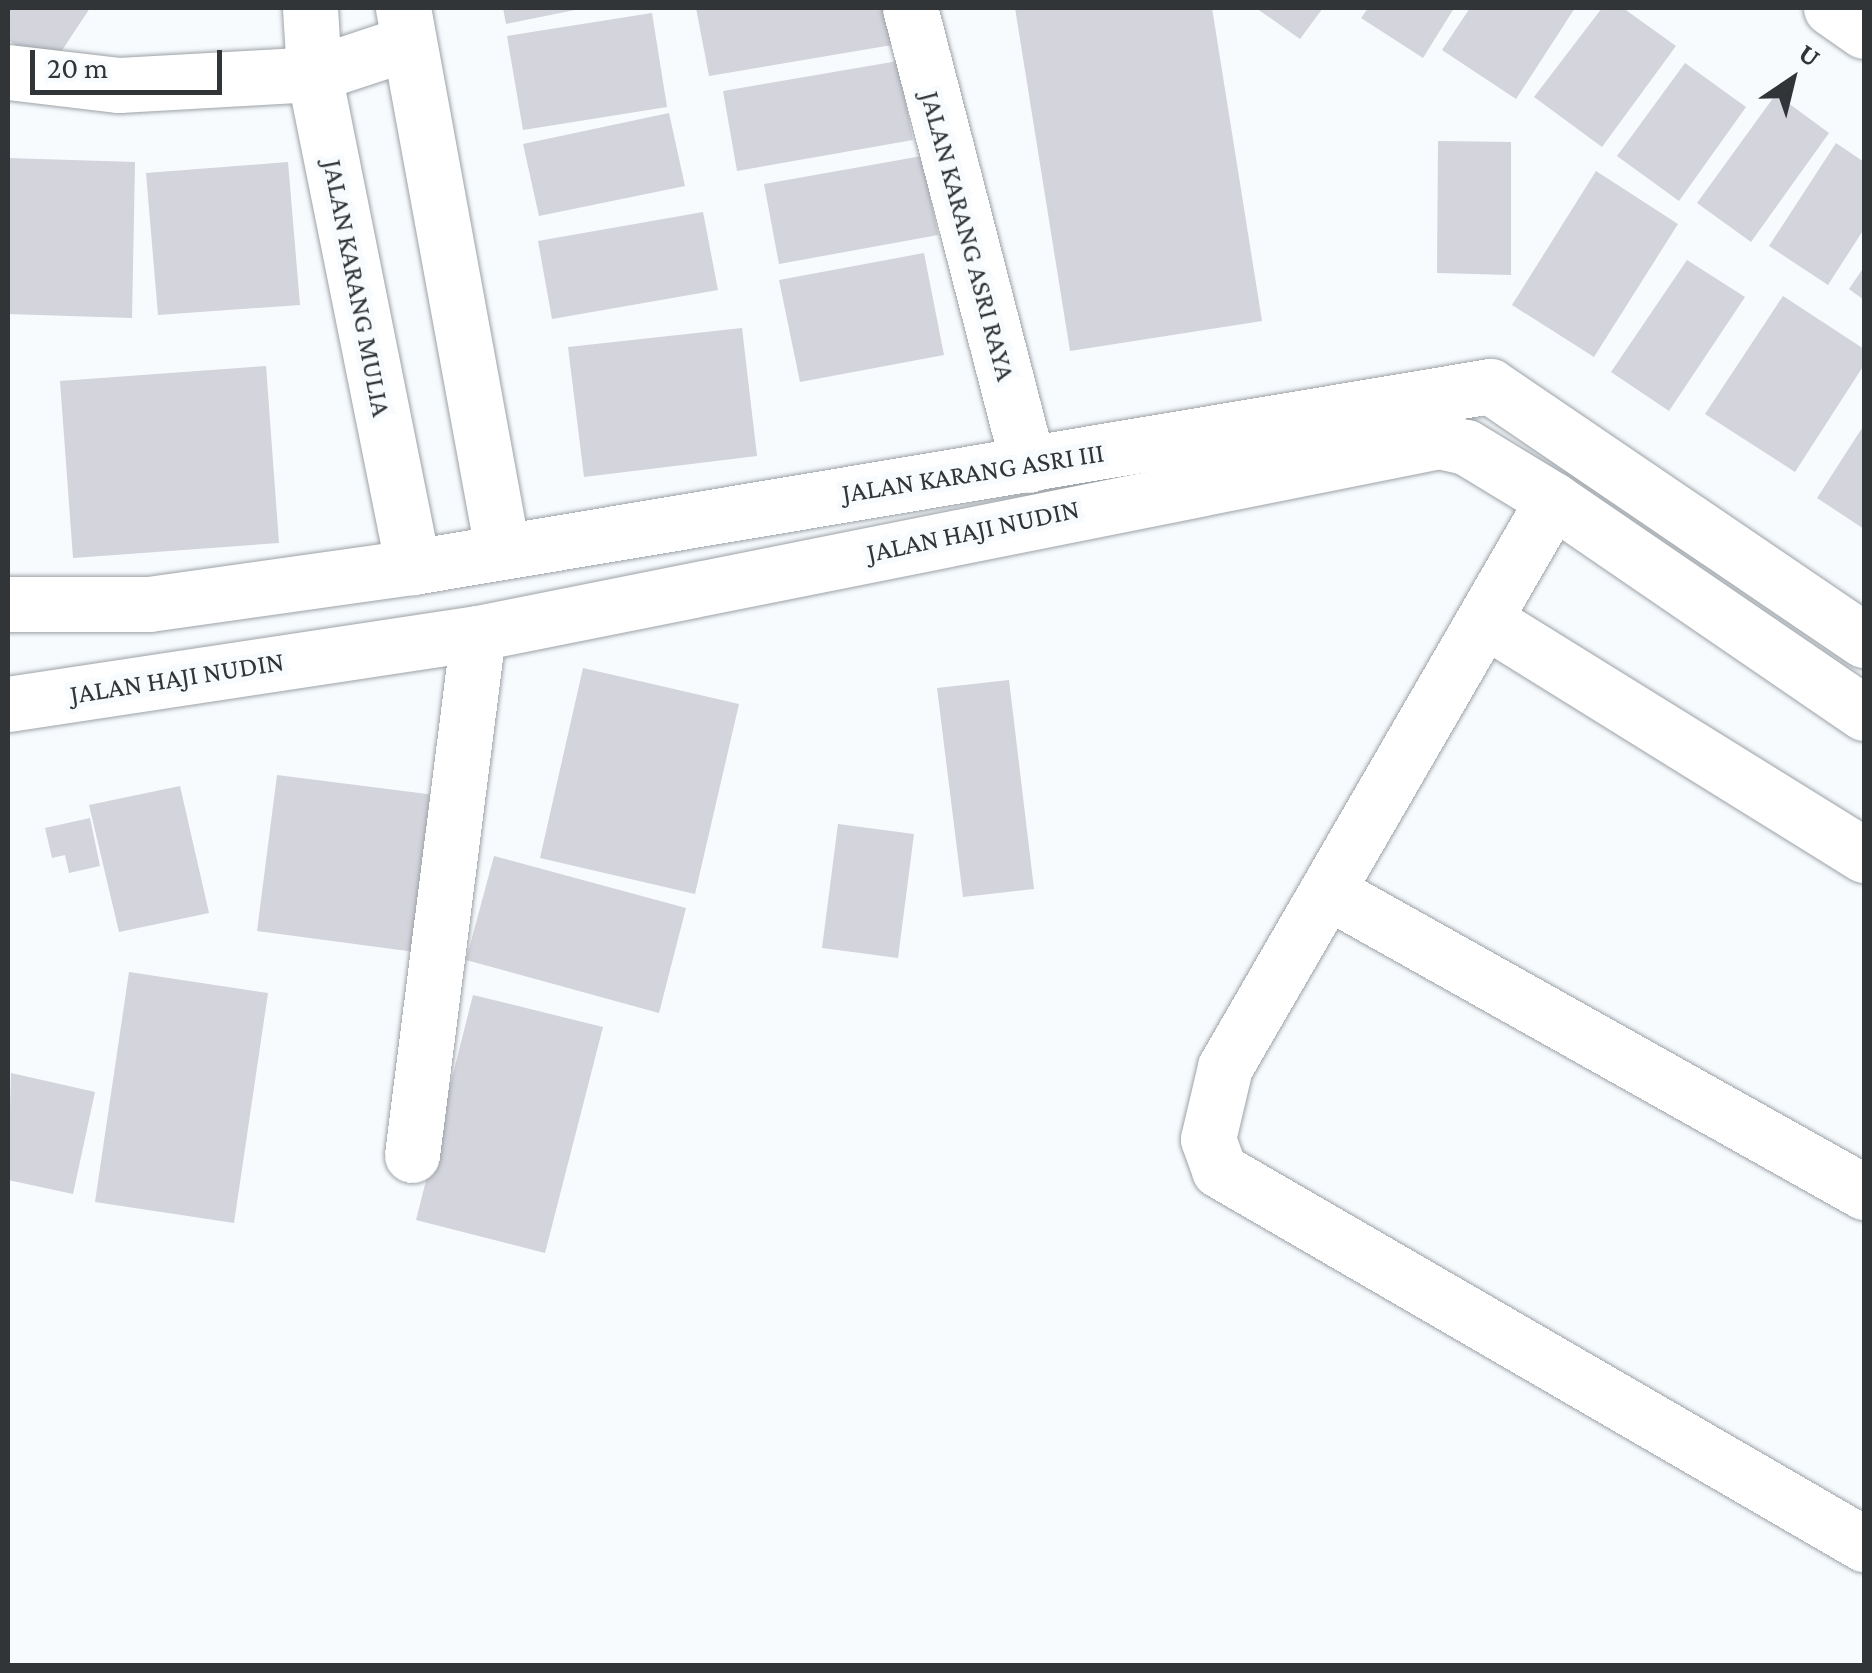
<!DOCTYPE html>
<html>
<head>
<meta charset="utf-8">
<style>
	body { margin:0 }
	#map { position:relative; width:1872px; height:1673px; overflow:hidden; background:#f7fbfe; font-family:"Crimson Pro",serif }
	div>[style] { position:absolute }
	.building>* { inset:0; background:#d3d4dc }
	.roads { filter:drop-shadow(0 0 2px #9ca2a7) drop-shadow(0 0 2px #9ca2a7) }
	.minor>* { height:55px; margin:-27.5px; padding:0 27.5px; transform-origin:27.5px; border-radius:27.5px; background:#fff }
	span { translate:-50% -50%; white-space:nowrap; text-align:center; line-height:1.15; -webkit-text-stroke:10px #f7fbfe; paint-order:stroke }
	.street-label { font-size:28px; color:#323537 }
	.frame { position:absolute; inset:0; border:10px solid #323537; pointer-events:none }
	.north { position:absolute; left:1742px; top:30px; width:100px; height:100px; -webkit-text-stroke:8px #f7fbfe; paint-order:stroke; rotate:35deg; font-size:28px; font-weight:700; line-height:40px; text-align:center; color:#323537 }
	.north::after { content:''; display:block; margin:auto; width:35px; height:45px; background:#323537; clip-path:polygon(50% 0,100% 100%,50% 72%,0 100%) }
	.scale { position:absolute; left:30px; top:50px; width:192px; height:45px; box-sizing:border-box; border:5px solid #323537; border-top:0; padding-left:12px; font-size:30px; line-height:35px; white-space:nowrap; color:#323537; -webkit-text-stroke:8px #f7fbfe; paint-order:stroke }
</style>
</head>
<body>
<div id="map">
	<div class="building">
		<i style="clip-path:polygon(8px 8px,90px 8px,51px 67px,8px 40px)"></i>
		<i style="clip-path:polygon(503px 8px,580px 8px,580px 9px,506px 24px)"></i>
		<i style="clip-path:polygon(696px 8px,892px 8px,898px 44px,709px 76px)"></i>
		<i style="clip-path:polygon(1015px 8px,1212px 8px,1262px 321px,1070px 351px)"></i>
		<i style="clip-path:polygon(1256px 8px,1323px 8px,1300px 39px)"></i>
		<i style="clip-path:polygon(1368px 8px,1454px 8px,1423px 58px,1361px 18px)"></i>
		<i style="clip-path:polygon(1470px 8px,1575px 8px,1516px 99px,1442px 50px)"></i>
		<i style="clip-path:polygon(1602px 8px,1623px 8px,1676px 46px,1602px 147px,1534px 97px)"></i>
		<i style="clip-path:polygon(652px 13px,667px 107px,523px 130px,507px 36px)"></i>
		<i style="clip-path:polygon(898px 61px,913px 140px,737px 171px,723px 91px)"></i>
		<i style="clip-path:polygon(1685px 63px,1746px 107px,1679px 201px,1617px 156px)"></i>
		<i style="clip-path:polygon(1776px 94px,1829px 133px,1751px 242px,1697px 203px)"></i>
		<i style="clip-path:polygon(669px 113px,685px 186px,539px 216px,523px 144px)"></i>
		<i style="clip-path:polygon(1438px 141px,1511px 142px,1511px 275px,1437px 273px)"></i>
		<i style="clip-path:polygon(1836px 143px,1864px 162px,1864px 229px,1828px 285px,1769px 246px)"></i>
		<i style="clip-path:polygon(922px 156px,938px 235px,779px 264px,764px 184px)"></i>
		<i style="clip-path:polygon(8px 158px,135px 162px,132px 318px,8px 314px)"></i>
		<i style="clip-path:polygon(288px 162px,300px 305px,158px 315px,146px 173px)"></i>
		<i style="clip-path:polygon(1596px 171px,1678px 224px,1594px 357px,1512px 305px)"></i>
		<i style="clip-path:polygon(703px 212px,718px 290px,552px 319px,538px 241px)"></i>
		<i style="clip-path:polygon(924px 253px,944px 355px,800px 382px,779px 280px)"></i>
		<i style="clip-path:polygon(1687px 260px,1745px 297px,1669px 411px,1611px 372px)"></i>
		<i style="clip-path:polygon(1864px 267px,1864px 300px,1849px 289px)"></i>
		<i style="clip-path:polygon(1783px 296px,1864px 349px,1864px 365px,1795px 472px,1705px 414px)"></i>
		<i style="clip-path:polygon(742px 328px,757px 456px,584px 477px,568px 347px)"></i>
		<i style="clip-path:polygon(266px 366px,279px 543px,73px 558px,60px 381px)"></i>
		<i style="clip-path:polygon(1864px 425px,1864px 529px,1817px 498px)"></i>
		<i style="clip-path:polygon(583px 668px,739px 704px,695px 894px,540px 858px)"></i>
		<i style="clip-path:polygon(1009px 680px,1034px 889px,963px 897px,937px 688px)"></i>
		<i style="clip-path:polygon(277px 775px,435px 795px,415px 952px,257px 931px)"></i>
		<i style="clip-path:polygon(180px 786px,209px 913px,119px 932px,89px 805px)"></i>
		<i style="clip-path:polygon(90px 818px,100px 866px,69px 873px,65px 855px,52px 858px,45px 828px)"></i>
		<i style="clip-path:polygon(838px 824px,914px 834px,898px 958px,822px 948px)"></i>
		<i style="clip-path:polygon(494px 856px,686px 908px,659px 1013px,466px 960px)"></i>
		<i style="clip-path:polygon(129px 972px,268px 993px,234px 1223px,95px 1202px)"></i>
		<i style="clip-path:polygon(473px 995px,603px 1027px,545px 1253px,416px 1220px)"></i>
		<i style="clip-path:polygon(11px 1073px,95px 1092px,73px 1194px,8px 1180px)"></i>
	</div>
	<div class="roads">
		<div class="minor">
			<i style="left:310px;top:8px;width:66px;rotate:86.5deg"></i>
			<i style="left:314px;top:74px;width:503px;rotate:78.65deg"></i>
			<i style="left:403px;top:8px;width:550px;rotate:79.63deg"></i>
			<i style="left:910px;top:8px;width:472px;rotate:75.5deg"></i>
			<i style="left:1831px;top:8px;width:40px;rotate:34.9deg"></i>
			<i style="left:8px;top:72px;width:112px;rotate:6.7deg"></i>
			<i style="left:119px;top:85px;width:195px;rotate:-3.2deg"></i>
			<i style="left:314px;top:74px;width:99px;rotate:-18.3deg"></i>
			<i style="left:1553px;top:500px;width:655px;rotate:120.05deg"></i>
			<i style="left:1225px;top:1067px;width:74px;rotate:103.3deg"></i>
			<i style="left:1208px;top:1139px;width:33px;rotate:70deg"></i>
			<i style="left:1219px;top:1170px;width:746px;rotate:30.11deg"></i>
			<i style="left:8px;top:604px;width:141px"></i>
			<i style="left:149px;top:604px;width:267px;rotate:-8deg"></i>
			<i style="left:413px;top:567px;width:1092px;rotate:-9.54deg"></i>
			<i style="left:1490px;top:386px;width:452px;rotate:34.2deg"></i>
			<i style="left:1485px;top:620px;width:446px;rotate:31.8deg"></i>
			<i style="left:8px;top:704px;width:475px;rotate:-8.6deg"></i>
			<i style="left:478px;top:633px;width:980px;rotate:-11.3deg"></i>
			<i style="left:1439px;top:441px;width:28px;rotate:13deg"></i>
			<i style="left:1466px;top:447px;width:102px;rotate:31.3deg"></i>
			<i style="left:1553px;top:500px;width:377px;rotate:34.4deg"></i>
			<i style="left:1327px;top:891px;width:616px;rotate:29.27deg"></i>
			<i style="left:412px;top:1155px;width:526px;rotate:-82.79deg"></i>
		</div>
	</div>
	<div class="street-label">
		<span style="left:968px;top:236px;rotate:75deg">JALAN KARANG ASRI RAYA</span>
		<span style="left:357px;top:288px;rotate:79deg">JALAN KARANG MULIA</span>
		<span style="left:973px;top:473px;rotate:-9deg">JALAN KARANG ASRI III</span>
		<span style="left:973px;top:531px;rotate:-12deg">JALAN HAJI NUDIN</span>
		<span style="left:177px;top:678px;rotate:-9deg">JALAN HAJI NUDIN</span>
	</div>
	<div class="frame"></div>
	<div class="north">U</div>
	<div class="scale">20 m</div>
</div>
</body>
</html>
